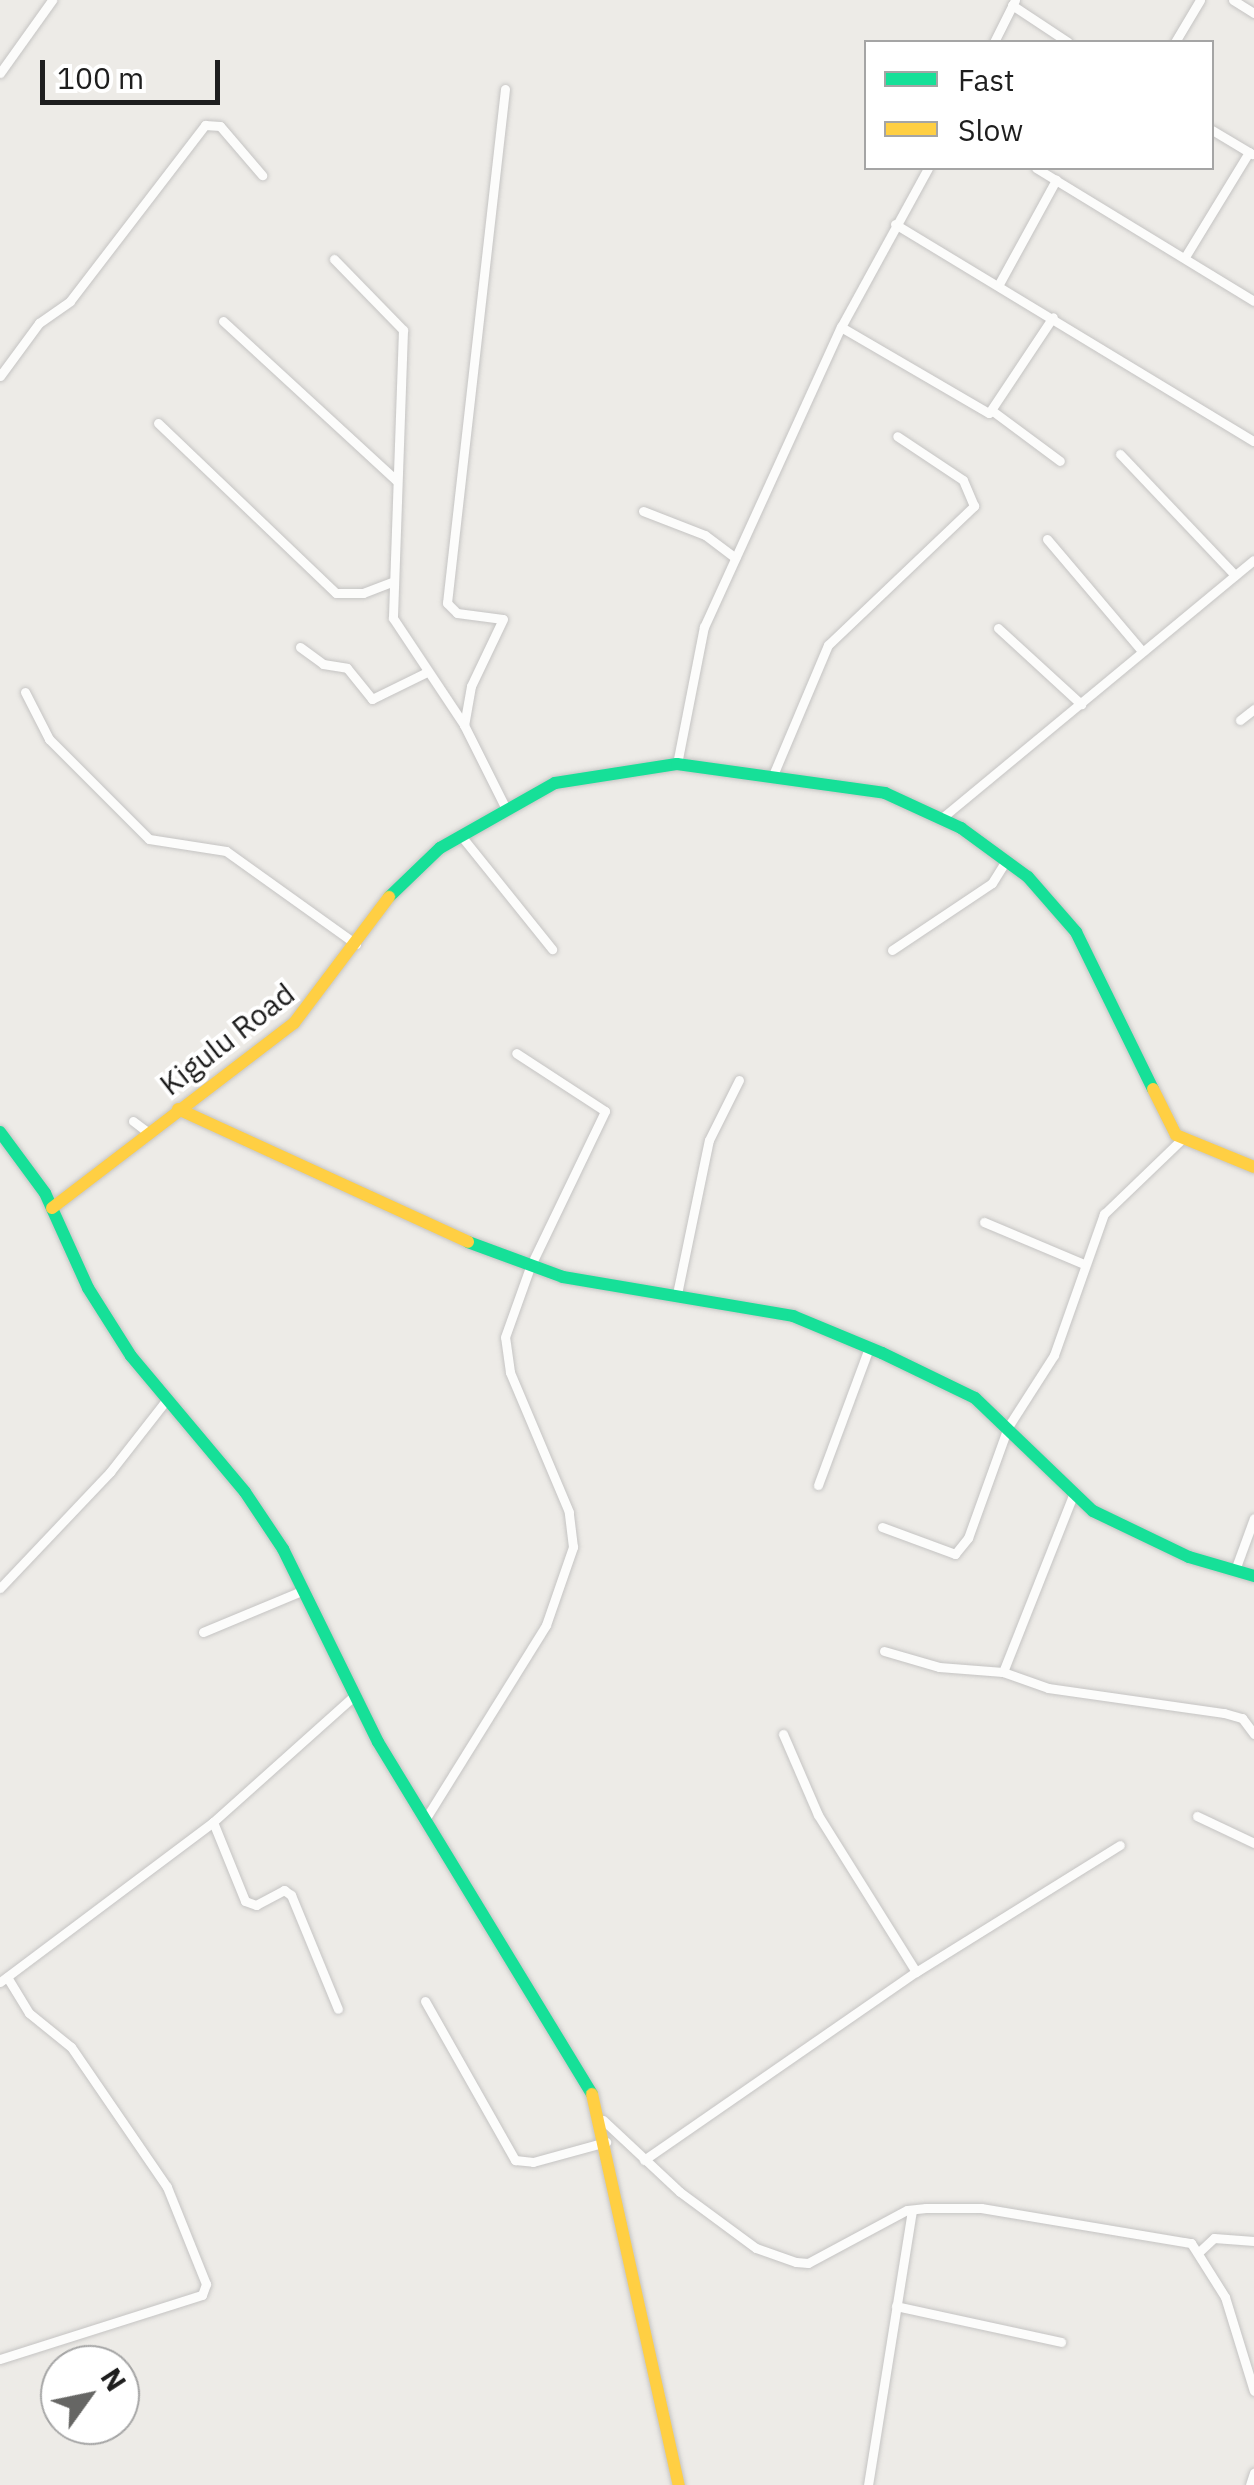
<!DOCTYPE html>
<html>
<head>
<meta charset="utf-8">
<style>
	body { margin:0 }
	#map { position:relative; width:1254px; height:2485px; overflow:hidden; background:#edebe7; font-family:"IBM Plex Sans",sans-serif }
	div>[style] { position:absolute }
	.roads { filter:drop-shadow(0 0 2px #c5c4c3) drop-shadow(0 0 2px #c5c4c3) }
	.street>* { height:9px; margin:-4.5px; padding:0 4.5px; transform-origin:4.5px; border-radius:4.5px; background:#fcfcfb }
	.fast>* { height:12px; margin:-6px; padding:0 6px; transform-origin:6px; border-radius:6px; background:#16e098 }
	.slow>* { height:12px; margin:-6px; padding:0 6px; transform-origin:6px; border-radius:6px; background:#ffcf43 }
	span { translate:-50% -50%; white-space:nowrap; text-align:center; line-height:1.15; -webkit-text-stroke:8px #fff; paint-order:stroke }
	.street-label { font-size:30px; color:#1e1e1e }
	.legend { position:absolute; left:864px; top:40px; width:350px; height:130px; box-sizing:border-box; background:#fff; border:2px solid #a5a5a5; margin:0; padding:12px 18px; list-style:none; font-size:30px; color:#1e1e1e }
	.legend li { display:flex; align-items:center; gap:20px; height:50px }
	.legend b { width:50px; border:2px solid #a5a5a5 }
	.north { position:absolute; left:40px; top:2345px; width:100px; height:100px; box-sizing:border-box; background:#fff; border:2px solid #a5a5a5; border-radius:50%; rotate:57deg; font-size:28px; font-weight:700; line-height:40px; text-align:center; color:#1e1e1e }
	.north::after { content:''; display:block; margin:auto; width:35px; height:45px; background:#666664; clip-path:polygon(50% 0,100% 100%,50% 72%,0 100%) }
	.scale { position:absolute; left:40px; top:60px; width:180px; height:45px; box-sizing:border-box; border:5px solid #1e1e1e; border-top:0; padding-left:12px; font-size:30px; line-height:35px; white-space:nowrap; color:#1e1e1e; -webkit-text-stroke:8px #fff; paint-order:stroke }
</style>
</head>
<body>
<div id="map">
	<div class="roads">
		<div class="street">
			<i style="left:1233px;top:0;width:25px;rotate:32deg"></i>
			<i style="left:1012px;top:5px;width:67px;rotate:33.5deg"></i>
			<i style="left:994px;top:42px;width:47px;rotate:-63.4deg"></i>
			<i style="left:1175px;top:42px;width:49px;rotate:-59.2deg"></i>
			<i style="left:0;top:73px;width:90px;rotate:-54.5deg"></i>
			<i style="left:505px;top:89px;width:517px;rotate:96.44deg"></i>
			<i style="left:447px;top:603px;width:14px;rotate:45deg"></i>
			<i style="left:457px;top:613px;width:46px;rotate:7.4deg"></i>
			<i style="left:503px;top:619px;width:74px;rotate:115.5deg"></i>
			<i style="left:471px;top:686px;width:40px;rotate:100deg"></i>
			<i style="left:464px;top:725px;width:92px;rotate:63.4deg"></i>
			<i style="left:1212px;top:130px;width:47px;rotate:31deg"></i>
			<i style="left:1036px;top:168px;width:255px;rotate:31.4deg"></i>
			<i style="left:895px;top:224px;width:419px;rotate:31.2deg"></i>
			<i style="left:1185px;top:257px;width:123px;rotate:-58.6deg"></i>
			<i style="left:334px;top:259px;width:99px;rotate:45.8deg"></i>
			<i style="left:403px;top:330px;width:288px;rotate:92deg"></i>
			<i style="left:393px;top:618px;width:128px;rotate:56.4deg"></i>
			<i style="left:999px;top:284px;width:119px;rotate:-61.3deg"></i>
			<i style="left:223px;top:321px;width:235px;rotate:42.6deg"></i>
			<i style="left:841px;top:327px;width:171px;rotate:30.2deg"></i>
			<i style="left:989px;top:413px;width:115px;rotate:-56.3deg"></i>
			<i style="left:0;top:376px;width:66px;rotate:-53.7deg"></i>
			<i style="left:39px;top:323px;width:38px;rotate:-35deg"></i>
			<i style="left:70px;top:301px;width:222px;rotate:-52.5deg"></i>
			<i style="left:205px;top:125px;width:15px;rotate:4deg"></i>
			<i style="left:220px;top:126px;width:65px;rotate:49.4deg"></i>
			<i style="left:994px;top:412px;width:82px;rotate:36.6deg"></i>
			<i style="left:158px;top:423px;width:246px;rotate:43.7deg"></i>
			<i style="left:336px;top:593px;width:27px"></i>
			<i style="left:363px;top:593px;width:31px;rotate:-21deg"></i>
			<i style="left:1120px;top:454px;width:167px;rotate:46.5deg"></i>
			<i style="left:643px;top:511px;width:66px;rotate:21.2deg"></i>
			<i style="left:705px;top:535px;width:38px;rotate:37deg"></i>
			<i style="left:1047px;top:539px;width:147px;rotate:49.7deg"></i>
			<i style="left:998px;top:628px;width:113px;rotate:42.5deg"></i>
			<i style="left:300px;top:647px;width:29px;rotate:36deg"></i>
			<i style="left:323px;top:664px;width:24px;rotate:9deg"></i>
			<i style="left:347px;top:668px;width:40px;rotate:51deg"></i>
			<i style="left:372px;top:699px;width:59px;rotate:-26.1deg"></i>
			<i style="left:25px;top:692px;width:53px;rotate:62.9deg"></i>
			<i style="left:49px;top:739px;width:141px;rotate:45deg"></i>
			<i style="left:149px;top:839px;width:78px;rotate:8.9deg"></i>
			<i style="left:226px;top:851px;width:160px;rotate:35.6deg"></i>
			<i style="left:1240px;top:720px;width:18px;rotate:-38deg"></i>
			<i style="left:677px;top:764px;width:140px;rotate:-78.9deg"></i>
			<i style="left:704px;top:627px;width:330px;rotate:-65.5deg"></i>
			<i style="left:841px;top:327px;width:181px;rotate:-61.3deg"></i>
			<i style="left:773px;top:775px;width:141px;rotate:-67.1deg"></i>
			<i style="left:828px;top:645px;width:202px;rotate:-43.6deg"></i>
			<i style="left:974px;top:506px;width:28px;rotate:-113deg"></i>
			<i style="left:963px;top:480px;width:79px;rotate:-146.3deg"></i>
			<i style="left:943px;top:817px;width:403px;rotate:-39.6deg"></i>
			<i style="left:462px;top:837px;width:144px;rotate:51.2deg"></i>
			<i style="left:892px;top:950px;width:120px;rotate:-33.8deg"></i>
			<i style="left:992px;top:883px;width:26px;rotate:-58deg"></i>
			<i style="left:133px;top:1121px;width:20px;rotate:37deg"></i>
			<i style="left:984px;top:1222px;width:108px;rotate:22.8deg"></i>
			<i style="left:677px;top:1294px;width:157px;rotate:-78.3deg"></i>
			<i style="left:709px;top:1140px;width:67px;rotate:-63.4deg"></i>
			<i style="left:818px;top:1485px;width:146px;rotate:-69.6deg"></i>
			<i style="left:882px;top:1527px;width:78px;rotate:20.3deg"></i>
			<i style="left:955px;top:1554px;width:21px;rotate:-51deg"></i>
			<i style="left:968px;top:1538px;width:118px;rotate:-70.2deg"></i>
			<i style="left:1008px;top:1427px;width:85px;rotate:-57.4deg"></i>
			<i style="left:1054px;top:1355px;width:150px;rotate:-70.5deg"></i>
			<i style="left:1104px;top:1214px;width:107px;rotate:-43.9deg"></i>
			<i style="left:1235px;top:1570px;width:55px;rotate:-69.9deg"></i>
			<i style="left:0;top:1588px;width:160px;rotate:-46.5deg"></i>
			<i style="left:110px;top:1472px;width:88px;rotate:-52deg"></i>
			<i style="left:203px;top:1632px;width:109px;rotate:-22.6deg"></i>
			<i style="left:884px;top:1651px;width:57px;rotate:16.2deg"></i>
			<i style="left:939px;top:1667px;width:64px;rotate:4.5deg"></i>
			<i style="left:1003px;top:1672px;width:48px;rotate:19.6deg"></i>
			<i style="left:1048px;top:1688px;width:178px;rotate:8.1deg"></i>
			<i style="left:1224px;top:1713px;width:19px;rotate:16deg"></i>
			<i style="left:1242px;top:1718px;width:20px;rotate:53deg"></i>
			<i style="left:1003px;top:1672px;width:190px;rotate:-68.4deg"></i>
			<i style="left:783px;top:1734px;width:88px;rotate:66.6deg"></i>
			<i style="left:818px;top:1815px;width:185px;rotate:58deg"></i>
			<i style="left:1197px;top:1816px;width:63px;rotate:25.3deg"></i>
			<i style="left:426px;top:1818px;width:227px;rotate:-58.1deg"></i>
			<i style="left:546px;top:1625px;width:83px;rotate:-70.9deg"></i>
			<i style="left:573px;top:1547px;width:35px;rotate:-97deg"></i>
			<i style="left:569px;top:1512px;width:152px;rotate:-112.9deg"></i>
			<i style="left:510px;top:1372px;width:35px;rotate:-98deg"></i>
			<i style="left:505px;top:1337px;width:74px;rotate:-70.3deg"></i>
			<i style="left:530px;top:1267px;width:173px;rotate:-64.3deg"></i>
			<i style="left:605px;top:1111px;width:106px;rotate:-146.9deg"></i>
			<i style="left:213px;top:1822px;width:85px;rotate:67.9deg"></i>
			<i style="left:245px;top:1901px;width:12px;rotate:20deg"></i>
			<i style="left:256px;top:1905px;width:32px;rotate:-28deg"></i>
			<i style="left:284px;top:1890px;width:9px;rotate:36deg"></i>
			<i style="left:291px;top:1895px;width:123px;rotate:67.6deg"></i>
			<i style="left:0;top:1982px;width:266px;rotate:-36.9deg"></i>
			<i style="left:213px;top:1822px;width:188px;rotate:-41.8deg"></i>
			<i style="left:425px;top:2001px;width:183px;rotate:60.5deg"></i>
			<i style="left:515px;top:2160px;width:18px;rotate:6deg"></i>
			<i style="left:533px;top:2162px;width:76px;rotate:-15.3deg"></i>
			<i style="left:603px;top:2120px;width:105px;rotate:43.1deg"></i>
			<i style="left:680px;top:2192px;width:94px;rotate:36.4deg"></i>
			<i style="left:756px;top:2248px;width:42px;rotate:19.3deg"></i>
			<i style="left:796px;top:2262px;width:12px;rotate:5deg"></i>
			<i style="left:808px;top:2263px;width:112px;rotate:-28.2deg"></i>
			<i style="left:907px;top:2210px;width:19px;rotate:-6deg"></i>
			<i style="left:926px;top:2208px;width:55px"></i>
			<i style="left:981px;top:2208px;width:213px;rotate:9.5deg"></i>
			<i style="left:1191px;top:2243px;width:64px;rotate:57.8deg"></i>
			<i style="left:1225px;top:2297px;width:98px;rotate:72.9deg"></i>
			<i style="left:644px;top:2160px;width:331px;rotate:-34.7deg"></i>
			<i style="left:916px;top:1972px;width:240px;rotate:-31.9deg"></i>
			<i style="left:1200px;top:2251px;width:19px;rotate:-43deg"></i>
			<i style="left:1214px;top:2238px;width:40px;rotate:4.3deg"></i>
			<i style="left:896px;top:2306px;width:169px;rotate:12.3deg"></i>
			<i style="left:0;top:2359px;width:212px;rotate:-17.6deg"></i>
			<i style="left:202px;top:2295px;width:12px;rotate:-70deg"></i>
			<i style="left:206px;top:2284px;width:105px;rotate:-111.9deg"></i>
			<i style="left:167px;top:2187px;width:170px;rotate:-124.4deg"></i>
			<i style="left:71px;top:2047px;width:54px;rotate:-141deg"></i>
			<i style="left:29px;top:2013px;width:42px;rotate:-121.4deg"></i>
			<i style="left:868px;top:2485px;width:278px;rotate:-80.9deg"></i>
			<i style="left:1250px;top:2485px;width:13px;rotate:-72deg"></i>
		</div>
		<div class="fast">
			<i style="left:389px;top:897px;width:71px;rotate:-43.9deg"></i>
			<i style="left:440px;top:848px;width:132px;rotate:-29.5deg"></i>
			<i style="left:555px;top:783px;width:123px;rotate:-8.9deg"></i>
			<i style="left:677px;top:764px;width:210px;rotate:7.9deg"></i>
			<i style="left:885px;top:793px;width:84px;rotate:24.7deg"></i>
			<i style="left:961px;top:828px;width:83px;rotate:36.2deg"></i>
			<i style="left:1028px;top:877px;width:73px;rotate:48.9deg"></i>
			<i style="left:1076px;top:932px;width:175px;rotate:63.9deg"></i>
			<i style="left:0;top:1132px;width:76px;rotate:53.6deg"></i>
			<i style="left:45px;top:1193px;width:104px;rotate:65.6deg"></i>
			<i style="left:88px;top:1288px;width:80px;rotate:57.7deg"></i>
			<i style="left:131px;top:1356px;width:177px;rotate:50deg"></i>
			<i style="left:245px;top:1492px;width:69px;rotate:56.3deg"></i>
			<i style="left:283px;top:1549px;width:215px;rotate:63.8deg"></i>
			<i style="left:378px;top:1742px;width:412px;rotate:58.7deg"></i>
			<i style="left:468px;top:1242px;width:101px;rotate:20.2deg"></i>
			<i style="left:563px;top:1277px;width:233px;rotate:9.6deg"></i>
			<i style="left:793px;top:1316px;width:96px;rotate:22.6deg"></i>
			<i style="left:882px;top:1353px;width:103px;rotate:25.8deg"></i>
			<i style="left:975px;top:1398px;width:163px;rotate:43.8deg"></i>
			<i style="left:1093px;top:1511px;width:106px;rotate:25.6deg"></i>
			<i style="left:1189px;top:1557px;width:68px;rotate:16.3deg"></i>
		</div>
		<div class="slow">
			<i style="left:1153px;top:1089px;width:51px;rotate:63.4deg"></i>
			<i style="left:1176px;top:1135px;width:84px;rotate:22.3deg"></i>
			<i style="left:178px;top:1109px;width:319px;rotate:24.6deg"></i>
			<i style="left:52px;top:1208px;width:305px;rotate:-37.4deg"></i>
			<i style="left:294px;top:1023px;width:158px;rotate:-53deg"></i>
			<i style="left:592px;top:2094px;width:401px;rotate:77.5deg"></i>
		</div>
	</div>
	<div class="street-label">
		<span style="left:227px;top:1039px;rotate:-38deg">Kigulu Road</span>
	</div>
	<ul class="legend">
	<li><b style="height:12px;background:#16e098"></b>Fast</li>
	<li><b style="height:12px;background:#ffcf43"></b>Slow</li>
	</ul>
	<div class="north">N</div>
	<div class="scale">100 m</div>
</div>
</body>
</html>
